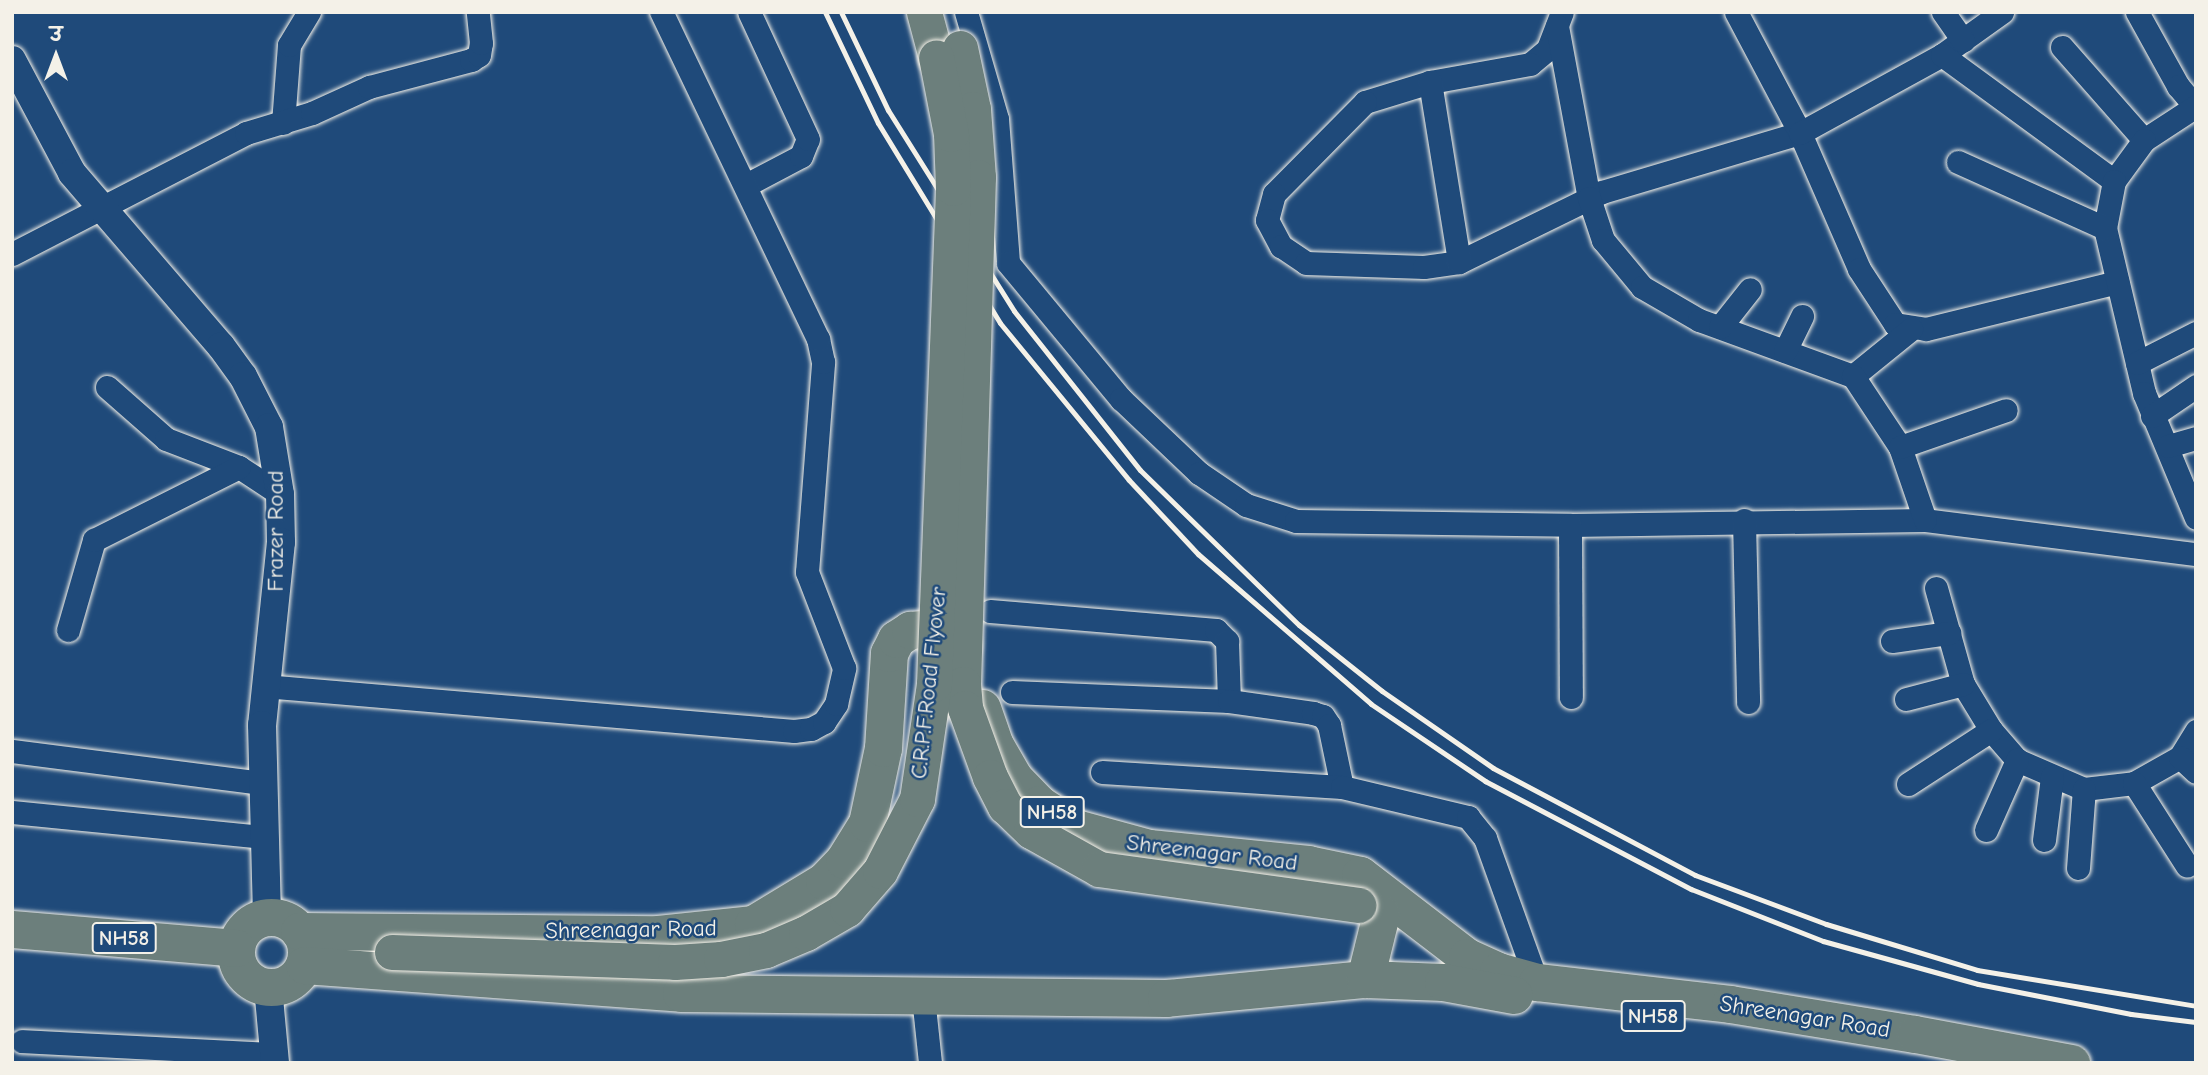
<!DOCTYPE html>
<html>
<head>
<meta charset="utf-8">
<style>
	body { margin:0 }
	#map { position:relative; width:2208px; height:1075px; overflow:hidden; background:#1f4a7a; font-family:"Comic Neue","Playpen Sans Deva",sans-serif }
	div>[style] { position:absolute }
	.roads { filter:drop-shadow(0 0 2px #f4f1e8) drop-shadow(0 0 2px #f4f1e8) }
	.minor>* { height:23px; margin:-11.5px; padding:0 11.5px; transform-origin:11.5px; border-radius:11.5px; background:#1f4a7a }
	.tertiary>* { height:28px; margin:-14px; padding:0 14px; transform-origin:14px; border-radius:14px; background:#1f4a7a }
	.primary>* { height:35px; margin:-17.5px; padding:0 17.5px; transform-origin:17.5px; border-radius:17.5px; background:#6c7f7c }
	.trunk>* { height:37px; margin:-18.5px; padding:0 18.5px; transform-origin:18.5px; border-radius:18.5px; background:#6c7f7c }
	.trunk>.ring { margin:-18.5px; padding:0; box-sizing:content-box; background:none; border:37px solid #6c7f7c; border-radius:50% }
	.rail>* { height:5px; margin:-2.5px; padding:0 2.5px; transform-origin:2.5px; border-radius:2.5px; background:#f4f1e8 }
	.bridges { filter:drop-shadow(0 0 2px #f4f1e8) drop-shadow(0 0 2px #f4f1e8) }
	.primary-bridge>* { height:35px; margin:-17.5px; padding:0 17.5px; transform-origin:17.5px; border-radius:17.5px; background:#6c7f7c }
	span { translate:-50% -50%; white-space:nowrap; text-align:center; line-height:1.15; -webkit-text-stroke:5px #1f4a7a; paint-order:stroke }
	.shield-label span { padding:2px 5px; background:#1f4a7a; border:2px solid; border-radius:5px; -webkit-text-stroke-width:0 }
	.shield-label { font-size:21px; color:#f4f1e8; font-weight:700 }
	.street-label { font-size:23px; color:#f4f1e8 }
	.frame { position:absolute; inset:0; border:14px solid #f4f1e8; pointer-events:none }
	.north { position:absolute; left:21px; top:21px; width:70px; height:70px; -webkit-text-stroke:5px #1f4a7a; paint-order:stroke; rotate:0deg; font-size:19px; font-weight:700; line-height:28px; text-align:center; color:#f4f1e8 }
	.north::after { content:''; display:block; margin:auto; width:24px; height:32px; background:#f4f1e8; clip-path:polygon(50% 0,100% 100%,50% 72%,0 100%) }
</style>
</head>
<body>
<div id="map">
	<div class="roads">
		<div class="minor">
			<i style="left:966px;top:12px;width:111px;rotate:73.8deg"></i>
			<i style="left:997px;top:119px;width:144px;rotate:85.6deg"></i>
			<i style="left:1008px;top:263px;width:177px;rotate:50.3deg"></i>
			<i style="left:1121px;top:399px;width:108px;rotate:43.5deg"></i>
			<i style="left:1199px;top:473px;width:57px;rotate:34.2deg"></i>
			<i style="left:1246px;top:505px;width:52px;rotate:17.7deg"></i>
			<i style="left:1296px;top:521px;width:274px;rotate:0.8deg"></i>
			<i style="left:1570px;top:525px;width:355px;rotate:-0.8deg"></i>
			<i style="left:1925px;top:520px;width:273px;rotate:7.2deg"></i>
			<i style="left:1562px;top:12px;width:40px;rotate:111deg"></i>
			<i style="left:1548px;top:49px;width:23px;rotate:140deg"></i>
			<i style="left:1530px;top:64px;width:102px;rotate:169.8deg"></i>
			<i style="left:1430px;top:82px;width:68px;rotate:162.9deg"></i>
			<i style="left:1365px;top:102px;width:129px;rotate:134.7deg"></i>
			<i style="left:1274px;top:194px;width:27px;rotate:105deg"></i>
			<i style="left:1267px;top:220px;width:30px;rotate:62deg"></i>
			<i style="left:1281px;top:246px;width:30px;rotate:34deg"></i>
			<i style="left:1306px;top:263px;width:118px;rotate:1.9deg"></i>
			<i style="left:1424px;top:267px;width:35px;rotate:-8deg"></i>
			<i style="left:1459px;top:262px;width:159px;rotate:-26.1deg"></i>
			<i style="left:1602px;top:192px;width:207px;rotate:-16.6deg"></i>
			<i style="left:1800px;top:133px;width:148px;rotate:66.5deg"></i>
			<i style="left:1859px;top:269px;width:66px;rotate:56.8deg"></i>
			<i style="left:1895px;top:324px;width:31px;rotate:9deg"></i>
			<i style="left:1926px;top:329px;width:197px;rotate:-13.8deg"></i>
			<i style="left:1736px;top:12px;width:137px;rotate:62.1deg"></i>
			<i style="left:1800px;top:133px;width:162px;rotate:-28.8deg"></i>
			<i style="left:1942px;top:55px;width:74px;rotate:-35.6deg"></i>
			<i style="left:1943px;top:12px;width:35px;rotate:55deg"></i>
			<i style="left:2137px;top:12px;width:85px;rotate:61deg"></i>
			<i style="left:2178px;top:86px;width:26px;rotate:50deg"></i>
			<i style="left:1557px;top:26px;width:175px;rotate:79.5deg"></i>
			<i style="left:1589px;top:198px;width:44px;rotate:71.6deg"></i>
			<i style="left:1603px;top:240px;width:61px;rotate:50.3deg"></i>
			<i style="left:1642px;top:287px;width:66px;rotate:30.1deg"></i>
			<i style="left:1699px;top:320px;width:164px;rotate:20deg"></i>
			<i style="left:1853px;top:376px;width:75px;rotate:-39deg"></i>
			<i style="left:2062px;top:47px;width:124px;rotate:48.6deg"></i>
			<i style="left:1942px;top:55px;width:213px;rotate:36.2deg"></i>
			<i style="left:1430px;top:82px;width:182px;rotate:80.8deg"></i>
			<i style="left:2196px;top:106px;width:62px;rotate:146.8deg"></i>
			<i style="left:2144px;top:140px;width:51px;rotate:126.2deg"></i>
			<i style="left:2114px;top:181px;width:48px;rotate:100.8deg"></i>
			<i style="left:2105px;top:228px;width:170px;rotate:76.7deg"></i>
			<i style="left:2144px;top:393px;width:135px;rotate:67.4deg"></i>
			<i style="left:283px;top:123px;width:78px;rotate:-85.6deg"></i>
			<i style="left:289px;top:45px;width:39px;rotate:-59deg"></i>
			<i style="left:1958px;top:162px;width:161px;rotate:24.2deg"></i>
			<i style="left:746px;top:185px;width:62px;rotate:-27.8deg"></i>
			<i style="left:801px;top:156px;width:18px;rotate:-68deg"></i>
			<i style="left:808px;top:139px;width:140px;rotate:-114.9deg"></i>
			<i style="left:12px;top:254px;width:263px;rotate:-27.3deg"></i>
			<i style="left:246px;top:133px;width:69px;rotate:-16.9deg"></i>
			<i style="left:312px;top:113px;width:63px;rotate:-24.5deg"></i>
			<i style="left:369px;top:87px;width:106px;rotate:-14.8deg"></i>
			<i style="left:471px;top:60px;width:9px;rotate:-32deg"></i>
			<i style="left:479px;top:55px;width:12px;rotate:-81deg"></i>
			<i style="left:481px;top:43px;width:31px;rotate:-96deg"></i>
			<i style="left:1720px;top:327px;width:48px;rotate:-51.7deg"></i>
			<i style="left:1785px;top:351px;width:39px;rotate:-64deg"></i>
			<i style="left:2137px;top:363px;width:66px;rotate:-27deg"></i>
			<i style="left:1853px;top:376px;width:85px;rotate:56.5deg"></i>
			<i style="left:1900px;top:447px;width:77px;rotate:71.1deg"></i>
			<i style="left:107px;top:387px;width:79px;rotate:41.4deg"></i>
			<i style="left:166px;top:439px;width:78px;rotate:21deg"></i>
			<i style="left:239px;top:467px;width:49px;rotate:33.4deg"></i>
			<i style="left:2152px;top:416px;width:53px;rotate:-34.3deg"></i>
			<i style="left:2168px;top:446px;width:29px;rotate:-16deg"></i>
			<i style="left:1900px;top:447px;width:112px;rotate:-19.2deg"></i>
			<i style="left:1744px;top:520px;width:182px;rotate:88.7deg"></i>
			<i style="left:1570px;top:525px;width:172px;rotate:89.7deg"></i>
			<i style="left:1936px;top:588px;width:100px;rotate:74.3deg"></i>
			<i style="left:1963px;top:684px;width:54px;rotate:58.7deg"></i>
			<i style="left:1991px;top:730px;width:40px;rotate:49deg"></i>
			<i style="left:2017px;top:760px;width:73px;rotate:23.4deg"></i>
			<i style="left:2084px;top:789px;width:50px;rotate:-6.8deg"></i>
			<i style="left:2134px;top:783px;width:53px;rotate:-29.5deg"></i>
			<i style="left:2180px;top:757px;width:31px;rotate:-58deg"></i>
			<i style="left:990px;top:611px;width:227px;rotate:4.8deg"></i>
			<i style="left:1216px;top:630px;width:16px;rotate:45deg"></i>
			<i style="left:1227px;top:641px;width:60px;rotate:88.1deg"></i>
			<i style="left:68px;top:630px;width:94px;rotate:-73.9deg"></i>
			<i style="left:94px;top:540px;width:162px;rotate:-26.7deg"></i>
			<i style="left:1892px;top:641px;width:58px;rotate:-8deg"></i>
			<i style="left:264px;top:686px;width:532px;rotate:4.85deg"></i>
			<i style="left:794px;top:731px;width:17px;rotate:-7deg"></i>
			<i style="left:811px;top:729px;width:15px;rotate:-28deg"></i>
			<i style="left:824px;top:722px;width:22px;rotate:-56deg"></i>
			<i style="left:836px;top:704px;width:37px;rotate:-77deg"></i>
			<i style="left:844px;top:668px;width:103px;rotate:-111.1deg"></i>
			<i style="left:807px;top:572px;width:211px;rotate:-85.6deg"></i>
			<i style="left:823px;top:362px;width:24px;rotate:-102deg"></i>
			<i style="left:818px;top:339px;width:363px;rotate:-115.6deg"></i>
			<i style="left:1012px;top:692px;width:217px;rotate:2.4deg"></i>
			<i style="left:1229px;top:701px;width:85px;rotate:8.1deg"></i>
			<i style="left:1313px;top:713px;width:10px;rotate:17deg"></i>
			<i style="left:1323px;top:716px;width:11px;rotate:56deg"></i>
			<i style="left:1329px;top:725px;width:63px;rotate:78.2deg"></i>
			<i style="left:1906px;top:699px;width:59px;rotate:-14.7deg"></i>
			<i style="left:12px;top:751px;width:252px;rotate:7.3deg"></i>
			<i style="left:2180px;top:757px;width:22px;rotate:43deg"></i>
			<i style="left:1102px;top:772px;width:240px;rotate:3.6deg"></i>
			<i style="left:1342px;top:787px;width:130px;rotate:13.4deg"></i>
			<i style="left:1468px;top:817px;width:27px;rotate:51deg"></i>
			<i style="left:1485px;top:838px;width:159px;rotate:70.2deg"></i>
			<i style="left:2134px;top:783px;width:98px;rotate:57.4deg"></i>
			<i style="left:1908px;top:784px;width:99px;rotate:-33deg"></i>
			<i style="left:12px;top:812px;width:251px;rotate:5.7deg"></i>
			<i style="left:1986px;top:830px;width:77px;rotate:-66.1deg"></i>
			<i style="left:2044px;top:840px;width:64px;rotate:-82.8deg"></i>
			<i style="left:2078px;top:868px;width:79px;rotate:-85.7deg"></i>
			<i style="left:923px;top:997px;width:66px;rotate:83.9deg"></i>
			<i style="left:22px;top:1041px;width:252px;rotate:3deg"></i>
		</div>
		<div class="tertiary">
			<i style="left:12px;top:60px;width:128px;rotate:62deg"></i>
			<i style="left:72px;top:173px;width:228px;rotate:49.3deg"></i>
			<i style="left:221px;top:346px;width:37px;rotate:54deg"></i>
			<i style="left:243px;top:376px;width:57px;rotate:63deg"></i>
			<i style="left:269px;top:427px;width:68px;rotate:80.7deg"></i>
			<i style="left:280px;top:494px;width:48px;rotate:88.8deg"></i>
			<i style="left:281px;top:542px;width:184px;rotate:95.9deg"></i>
			<i style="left:262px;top:725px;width:192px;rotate:88.5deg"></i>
			<i style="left:268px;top:987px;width:76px;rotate:84.7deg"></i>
		</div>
		<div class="primary">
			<i style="left:924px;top:12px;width:47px;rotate:75.1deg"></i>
		</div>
		<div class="trunk">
			<i style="left:982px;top:708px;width:39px;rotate:71deg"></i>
			<i style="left:995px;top:745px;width:38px;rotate:60deg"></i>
			<i style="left:1014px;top:778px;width:36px;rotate:46deg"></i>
			<i style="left:1039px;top:804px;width:44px;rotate:33deg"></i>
			<i style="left:1076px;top:828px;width:76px;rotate:15.3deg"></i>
			<i style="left:1149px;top:848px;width:160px;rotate:5.7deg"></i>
			<i style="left:1308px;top:864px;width:53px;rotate:11.9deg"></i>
			<i style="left:1360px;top:875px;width:135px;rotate:37.5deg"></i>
			<i style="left:1467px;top:957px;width:34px;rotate:24deg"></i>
			<i style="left:1498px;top:971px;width:41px;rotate:15.8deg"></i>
			<i style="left:1537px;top:982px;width:194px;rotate:6.5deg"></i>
			<i style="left:1730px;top:1004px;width:187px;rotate:9.2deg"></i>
			<i style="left:1915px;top:1034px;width:159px;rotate:10.5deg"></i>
			<i class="ring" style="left:236px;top:917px;width:33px;height:33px"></i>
			<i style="left:12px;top:929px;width:225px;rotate:4.8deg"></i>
			<i style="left:299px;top:931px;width:359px;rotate:0.5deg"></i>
			<i style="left:658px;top:934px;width:96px;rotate:-6deg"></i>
			<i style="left:753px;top:924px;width:83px;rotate:-31.2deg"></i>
			<i style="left:824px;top:881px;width:29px;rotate:-46deg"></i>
			<i style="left:844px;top:860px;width:44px;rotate:-58.1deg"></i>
			<i style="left:867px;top:823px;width:77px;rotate:-78deg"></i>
			<i style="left:883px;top:748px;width:95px;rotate:-86.4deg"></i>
			<i style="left:889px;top:653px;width:16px;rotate:-63deg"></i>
			<i style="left:896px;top:639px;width:17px;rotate:-33deg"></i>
			<i style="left:910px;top:630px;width:25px;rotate:-5deg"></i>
			<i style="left:935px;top:628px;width:11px;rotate:15deg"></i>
			<i style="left:946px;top:631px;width:21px;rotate:45deg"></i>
			<i style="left:304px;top:965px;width:378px;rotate:4.2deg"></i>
			<i style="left:681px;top:993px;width:485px;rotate:0.6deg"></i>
			<i style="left:1166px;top:998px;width:200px;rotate:-5.5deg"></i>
			<i style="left:1365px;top:979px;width:78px;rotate:2.2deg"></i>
			<i style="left:1443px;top:982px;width:72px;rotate:10.4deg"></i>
			<i style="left:1365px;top:979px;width:67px;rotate:-76.2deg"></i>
		</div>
	</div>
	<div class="rail">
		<i style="left:825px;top:12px;width:123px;rotate:64.5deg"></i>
		<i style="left:878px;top:123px;width:234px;rotate:58.6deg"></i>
		<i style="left:1000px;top:323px;width:203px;rotate:50.6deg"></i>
		<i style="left:1129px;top:480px;width:101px;rotate:47deg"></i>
		<i style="left:1198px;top:554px;width:229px;rotate:40.9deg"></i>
		<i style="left:1371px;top:704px;width:138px;rotate:34deg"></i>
		<i style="left:1485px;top:781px;width:233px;rotate:27.7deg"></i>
		<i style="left:1691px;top:889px;width:142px;rotate:21.5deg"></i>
		<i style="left:1823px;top:941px;width:161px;rotate:15.5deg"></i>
		<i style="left:1978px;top:984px;width:156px;rotate:11.1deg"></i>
		<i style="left:2131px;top:1014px;width:65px;rotate:7deg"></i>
		<i style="left:841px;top:12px;width:109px;rotate:64.4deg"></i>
		<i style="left:888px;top:110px;width:237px;rotate:57.9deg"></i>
		<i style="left:1014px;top:311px;width:203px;rotate:51.6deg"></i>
		<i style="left:1140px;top:470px;width:222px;rotate:44.3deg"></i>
		<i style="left:1299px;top:625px;width:106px;rotate:38.5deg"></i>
		<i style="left:1382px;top:691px;width:135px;rotate:34.7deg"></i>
		<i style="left:1493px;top:768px;width:229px;rotate:27.9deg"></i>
		<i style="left:1695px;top:875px;width:140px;rotate:20.5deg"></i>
		<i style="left:1826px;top:924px;width:158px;rotate:16.9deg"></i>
		<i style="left:1977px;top:970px;width:222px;rotate:9.3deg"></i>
	</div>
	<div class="bridges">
		<div class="primary-bridge">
			<i style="left:960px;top:48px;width:62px;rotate:78deg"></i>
			<i style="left:973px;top:109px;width:68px;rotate:85.8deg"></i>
			<i style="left:978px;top:177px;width:507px;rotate:91.69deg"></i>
			<i style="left:963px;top:684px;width:24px;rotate:85deg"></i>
			<i style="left:965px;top:708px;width:73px;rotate:70.1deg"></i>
			<i style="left:990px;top:777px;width:33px;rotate:63deg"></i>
			<i style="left:1005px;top:806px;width:36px;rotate:44deg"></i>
			<i style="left:1031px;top:831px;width:78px;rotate:29.2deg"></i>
			<i style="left:1099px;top:869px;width:262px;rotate:7.9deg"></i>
			<i style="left:392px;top:952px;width:283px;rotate:2deg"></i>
			<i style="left:675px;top:962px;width:46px;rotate:-3.7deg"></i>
			<i style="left:721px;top:959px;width:46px;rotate:-11.3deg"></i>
			<i style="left:766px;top:950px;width:43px;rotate:-23deg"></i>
			<i style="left:806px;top:933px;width:48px;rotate:-30.3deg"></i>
			<i style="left:847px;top:909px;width:50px;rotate:-49deg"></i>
			<i style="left:880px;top:871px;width:81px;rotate:-62.8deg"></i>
			<i style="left:917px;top:799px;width:116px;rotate:-81.6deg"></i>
			<i style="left:934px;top:684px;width:496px;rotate:-87.8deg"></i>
			<i style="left:953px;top:188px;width:54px;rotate:-92.1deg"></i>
			<i style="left:951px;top:134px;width:78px;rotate:-101deg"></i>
		</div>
	</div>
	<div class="shield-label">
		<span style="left:1052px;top:812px">NH58</span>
		<span style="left:124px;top:938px">NH58</span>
		<span style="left:1653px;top:1016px">NH58</span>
	</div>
	<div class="street-label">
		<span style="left:276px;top:531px;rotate:-90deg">Frazer Road</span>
		<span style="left:929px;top:683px;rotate:-84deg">C.R.P.F.Road Flyover</span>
		<span style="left:1212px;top:853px;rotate:7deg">Shreenagar Road</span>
		<span style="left:631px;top:930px;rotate:-1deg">Shreenagar Road</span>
		<span style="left:1805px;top:1017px;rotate:9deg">Shreenagar Road</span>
	</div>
	<div class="frame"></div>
	<div class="north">उ</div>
</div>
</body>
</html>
